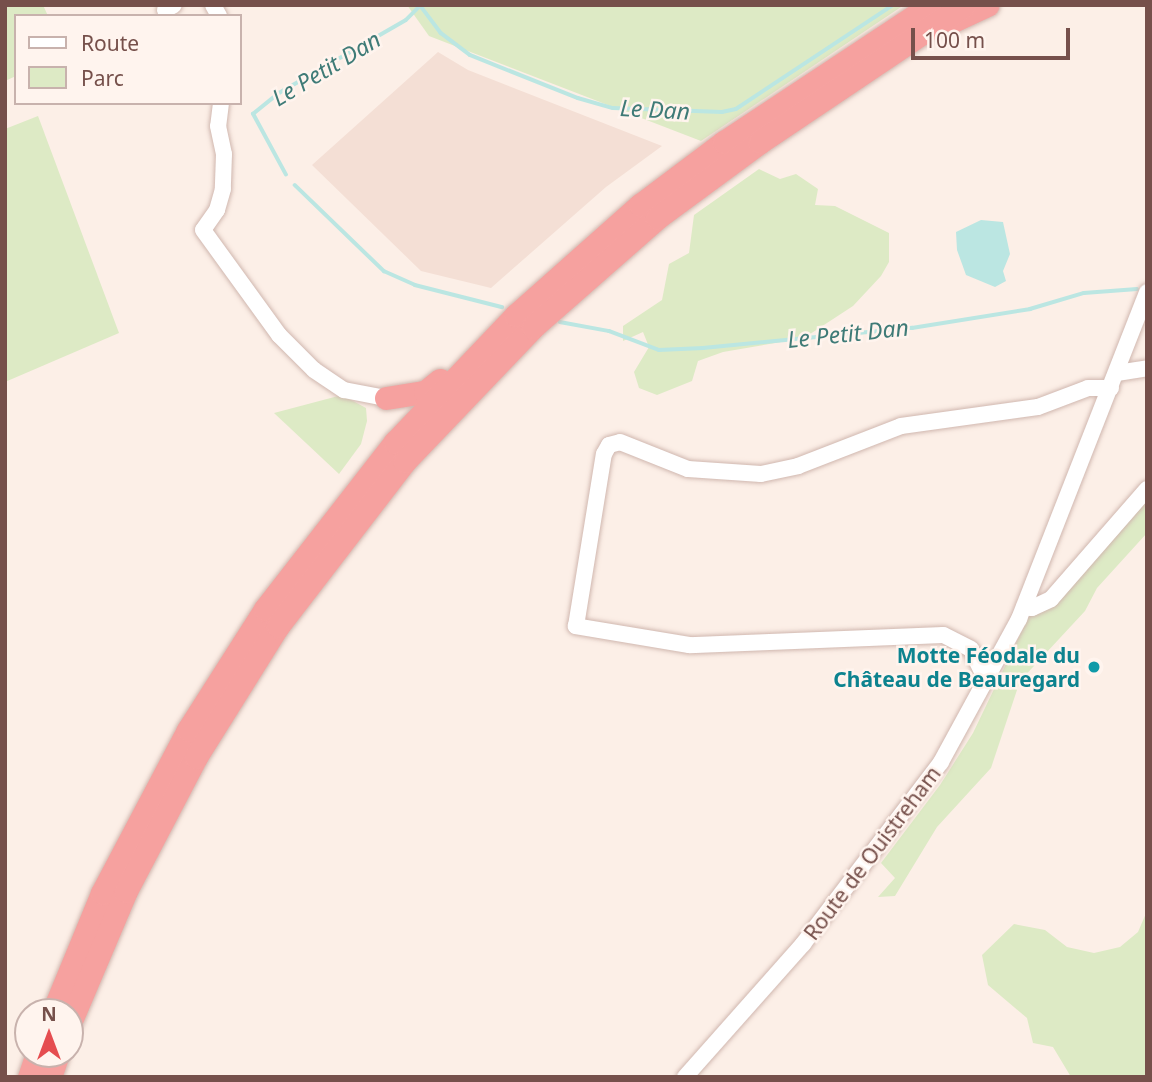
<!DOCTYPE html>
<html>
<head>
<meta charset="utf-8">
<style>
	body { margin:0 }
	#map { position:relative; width:1152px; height:1082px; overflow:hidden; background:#fcefe7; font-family:"Noto Sans",sans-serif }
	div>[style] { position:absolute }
	.residential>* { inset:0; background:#f4dfd5 }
	.green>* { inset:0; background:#ddeac5 }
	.water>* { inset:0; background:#bbe6e2 }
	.stream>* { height:3.5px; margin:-1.75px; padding:0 1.75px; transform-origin:1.75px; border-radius:1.75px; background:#bbe6e2 }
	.roads { filter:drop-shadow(0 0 2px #d0b7af) drop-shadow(0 0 2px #d0b7af) }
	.minor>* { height:16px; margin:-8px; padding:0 8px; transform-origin:8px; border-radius:8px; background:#fff }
	.highway>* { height:23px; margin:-11.5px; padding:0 11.5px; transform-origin:11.5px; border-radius:11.5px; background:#f6a19f }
	.dots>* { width:19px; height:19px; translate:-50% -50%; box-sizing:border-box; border:4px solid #fff4ee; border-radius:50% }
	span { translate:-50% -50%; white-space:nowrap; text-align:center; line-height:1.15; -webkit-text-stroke:5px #fff4ee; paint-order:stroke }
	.culture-label { font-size:21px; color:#0d838f; font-weight:700 }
	.right { translate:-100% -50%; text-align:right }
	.street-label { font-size:21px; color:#76504b }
	.water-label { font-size:23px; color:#3f7b77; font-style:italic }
	.frame { position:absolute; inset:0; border:7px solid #76504b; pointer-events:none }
	.legend { position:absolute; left:14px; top:14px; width:228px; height:91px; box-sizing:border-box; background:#fff4ee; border:2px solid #c8b2ad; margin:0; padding:9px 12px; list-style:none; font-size:21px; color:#76504b }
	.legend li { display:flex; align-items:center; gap:14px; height:35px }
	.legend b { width:35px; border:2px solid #c8b2ad }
	.north { position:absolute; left:14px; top:998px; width:70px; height:70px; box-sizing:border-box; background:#fff4ee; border:2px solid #c8b2ad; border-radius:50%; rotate:0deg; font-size:19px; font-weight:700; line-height:28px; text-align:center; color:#76504b }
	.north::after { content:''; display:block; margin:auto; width:24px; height:32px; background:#e54d50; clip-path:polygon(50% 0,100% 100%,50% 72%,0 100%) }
	.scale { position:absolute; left:911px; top:28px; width:159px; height:32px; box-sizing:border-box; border:4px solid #76504b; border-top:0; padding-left:9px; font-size:21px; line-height:24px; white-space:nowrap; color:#76504b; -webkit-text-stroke:5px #fff4ee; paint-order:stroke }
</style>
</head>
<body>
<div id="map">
	<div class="residential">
		<i style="clip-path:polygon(438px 52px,468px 70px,662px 146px,606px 187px,491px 288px,421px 271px,312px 165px)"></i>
	</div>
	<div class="green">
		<i style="clip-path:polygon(5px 5px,43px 5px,48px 16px,16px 16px,16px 76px,5px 81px)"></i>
		<i style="clip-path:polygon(407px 5px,904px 5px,701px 141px,429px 36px)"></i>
		<i style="clip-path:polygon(38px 116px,119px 333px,5px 382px,5px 129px)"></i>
		<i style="clip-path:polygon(759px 169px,780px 179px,796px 174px,818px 189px,815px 205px,835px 206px,889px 233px,889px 262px,881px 276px,853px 306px,804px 338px,723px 352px,698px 361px,692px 381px,657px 395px,639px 388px,634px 372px,649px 347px,643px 332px,623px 341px,623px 326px,662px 300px,669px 264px,689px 253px,694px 215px)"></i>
		<i style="clip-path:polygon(342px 395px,366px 408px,367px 421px,361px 444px,339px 474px,274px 413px)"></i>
		<i style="clip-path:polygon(1147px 501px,1147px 533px,1097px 588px,1085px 611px,1020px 681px,991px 768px,937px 827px,895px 896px,878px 897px,895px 878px,881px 863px,940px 785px,973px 733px,1029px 616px,1054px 602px)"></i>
		<i style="clip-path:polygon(1147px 911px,1147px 1077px,1071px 1077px,1053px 1047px,1033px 1043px,1027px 1018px,988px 985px,982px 955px,1014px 924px,1045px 930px,1067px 947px,1094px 953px,1120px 947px,1138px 932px)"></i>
	</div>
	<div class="water">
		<i style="clip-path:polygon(981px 220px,1003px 222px,1010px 254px,1003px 271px,1006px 281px,995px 287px,966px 275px,957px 250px,956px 232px)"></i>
	</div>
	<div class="stream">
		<i style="left:420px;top:5px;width:35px;rotate:53deg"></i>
		<i style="left:441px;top:33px;width:36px;rotate:37deg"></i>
		<i style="left:470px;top:55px;width:116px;rotate:21.7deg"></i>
		<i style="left:578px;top:98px;width:36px;rotate:16deg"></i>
		<i style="left:613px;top:108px;width:109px;rotate:2.1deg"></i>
		<i style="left:722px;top:112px;width:14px;rotate:-12deg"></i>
		<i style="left:736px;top:109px;width:188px;rotate:-33.5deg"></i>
		<i style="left:286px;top:175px;width:69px;rotate:-118.4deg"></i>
		<i style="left:253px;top:114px;width:33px;rotate:-39deg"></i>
		<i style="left:279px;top:93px;width:146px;rotate:-29.9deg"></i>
		<i style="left:406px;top:20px;width:20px;rotate:-45deg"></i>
		<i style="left:295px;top:185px;width:124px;rotate:44deg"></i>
		<i style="left:384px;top:271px;width:34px;rotate:24deg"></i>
		<i style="left:415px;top:285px;width:90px;rotate:14.2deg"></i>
		<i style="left:560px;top:322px;width:50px;rotate:10.4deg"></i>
		<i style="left:609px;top:331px;width:53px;rotate:20.8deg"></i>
		<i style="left:659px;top:350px;width:44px;rotate:-2.6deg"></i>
		<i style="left:703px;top:348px;width:210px;rotate:-5.5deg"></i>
		<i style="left:912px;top:328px;width:120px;rotate:-9.1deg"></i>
		<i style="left:1030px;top:309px;width:56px;rotate:-16.5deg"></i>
		<i style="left:1084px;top:293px;width:53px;rotate:-4.3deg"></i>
	</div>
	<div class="roads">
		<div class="minor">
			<i style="left:213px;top:5px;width:13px;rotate:61deg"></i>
			<i style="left:165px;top:10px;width:10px;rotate:-29deg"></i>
			<i style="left:221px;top:103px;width:23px;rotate:97deg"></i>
			<i style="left:218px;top:126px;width:29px;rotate:78deg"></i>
			<i style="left:224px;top:154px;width:35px;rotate:92deg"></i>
			<i style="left:223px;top:189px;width:22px;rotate:106deg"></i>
			<i style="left:217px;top:210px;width:24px;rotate:125deg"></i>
			<i style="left:203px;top:230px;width:130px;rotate:54.1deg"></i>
			<i style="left:279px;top:335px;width:49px;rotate:45deg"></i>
			<i style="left:314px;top:370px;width:36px;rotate:34deg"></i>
			<i style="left:344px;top:390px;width:43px;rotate:10.8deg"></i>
			<i style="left:1117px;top:373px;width:30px;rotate:-9deg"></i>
			<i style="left:1024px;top:607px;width:8px;rotate:7deg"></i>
			<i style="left:1032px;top:608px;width:21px;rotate:-25deg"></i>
			<i style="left:1051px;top:599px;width:146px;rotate:-48.9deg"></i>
			<i style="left:986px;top:680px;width:34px;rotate:-116deg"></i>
			<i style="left:971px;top:649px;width:31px;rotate:-153deg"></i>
			<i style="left:943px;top:635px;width:254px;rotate:177.7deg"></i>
			<i style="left:689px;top:645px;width:115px;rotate:-170.5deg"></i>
			<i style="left:576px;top:626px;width:174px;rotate:-80.8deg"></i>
			<i style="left:604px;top:454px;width:10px;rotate:-61deg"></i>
			<i style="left:609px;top:445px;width:11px;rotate:-15deg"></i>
			<i style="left:620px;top:442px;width:73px;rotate:21.7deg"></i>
			<i style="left:688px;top:469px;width:73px;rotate:3.9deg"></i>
			<i style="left:761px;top:474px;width:38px;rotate:-12deg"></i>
			<i style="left:798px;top:466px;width:110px;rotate:-21.2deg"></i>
			<i style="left:901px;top:426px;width:138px;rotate:-7.9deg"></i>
			<i style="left:1038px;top:407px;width:53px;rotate:-20.8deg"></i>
			<i style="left:1088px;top:388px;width:23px"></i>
			<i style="left:685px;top:1077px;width:178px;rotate:-48.4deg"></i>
			<i style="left:803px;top:944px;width:228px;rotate:-52.8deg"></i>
			<i style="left:941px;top:762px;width:163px;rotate:-61.4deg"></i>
			<i style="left:1019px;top:619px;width:351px;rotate:-68.6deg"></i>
		</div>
		<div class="highway">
			<i style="left:953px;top:21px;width:38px;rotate:-25deg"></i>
			<i style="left:386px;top:398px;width:39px;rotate:-9deg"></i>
			<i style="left:425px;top:392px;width:19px;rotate:-39deg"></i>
			<i style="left:53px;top:1012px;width:129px;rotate:-67.6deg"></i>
			<i style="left:102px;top:893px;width:184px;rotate:-62.2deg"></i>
			<i style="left:188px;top:730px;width:143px;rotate:-57.5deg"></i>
			<i style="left:265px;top:609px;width:212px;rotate:-52.1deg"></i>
			<i style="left:395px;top:442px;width:175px;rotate:-46.4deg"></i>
			<i style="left:516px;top:315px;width:166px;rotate:-41.6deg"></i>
			<i style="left:640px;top:205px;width:105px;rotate:-36.9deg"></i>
			<i style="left:724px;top:142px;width:248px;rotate:-33.5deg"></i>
			<i style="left:70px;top:1023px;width:143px;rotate:-67deg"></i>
			<i style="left:126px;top:891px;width:151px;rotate:-62.4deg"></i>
			<i style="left:196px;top:757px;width:155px;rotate:-58deg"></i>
			<i style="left:278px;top:626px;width:208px;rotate:-52.4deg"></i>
			<i style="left:405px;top:461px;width:185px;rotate:-46.3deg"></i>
			<i style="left:533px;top:327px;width:165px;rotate:-41.3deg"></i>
			<i style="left:657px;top:218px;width:128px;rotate:-36.4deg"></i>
			<i style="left:760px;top:142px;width:246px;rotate:-33.9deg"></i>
			<i style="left:29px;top:1077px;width:24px;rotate:-71deg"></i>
			<i style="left:50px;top:1077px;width:24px;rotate:-71deg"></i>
		</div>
	</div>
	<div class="dots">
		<i style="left:1094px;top:667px;background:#0f9aa8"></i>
	</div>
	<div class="culture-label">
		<span class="right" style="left:1080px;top:667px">Motte Féodale du<br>Château de Beauregard</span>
	</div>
	<div class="street-label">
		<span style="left:872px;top:853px;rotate:-53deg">Route de Ouistreham</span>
	</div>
	<div class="water-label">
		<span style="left:326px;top:68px;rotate:-31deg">Le Petit Dan</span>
		<span style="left:655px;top:109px;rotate:3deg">Le Dan</span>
		<span style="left:848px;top:333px;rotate:-6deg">Le Petit Dan</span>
	</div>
	<div class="frame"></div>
	<ul class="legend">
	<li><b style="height:9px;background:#fff"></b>Route</li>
	<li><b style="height:19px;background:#ddeac5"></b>Parc</li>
	</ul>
	<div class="north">N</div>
	<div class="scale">100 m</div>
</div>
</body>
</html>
